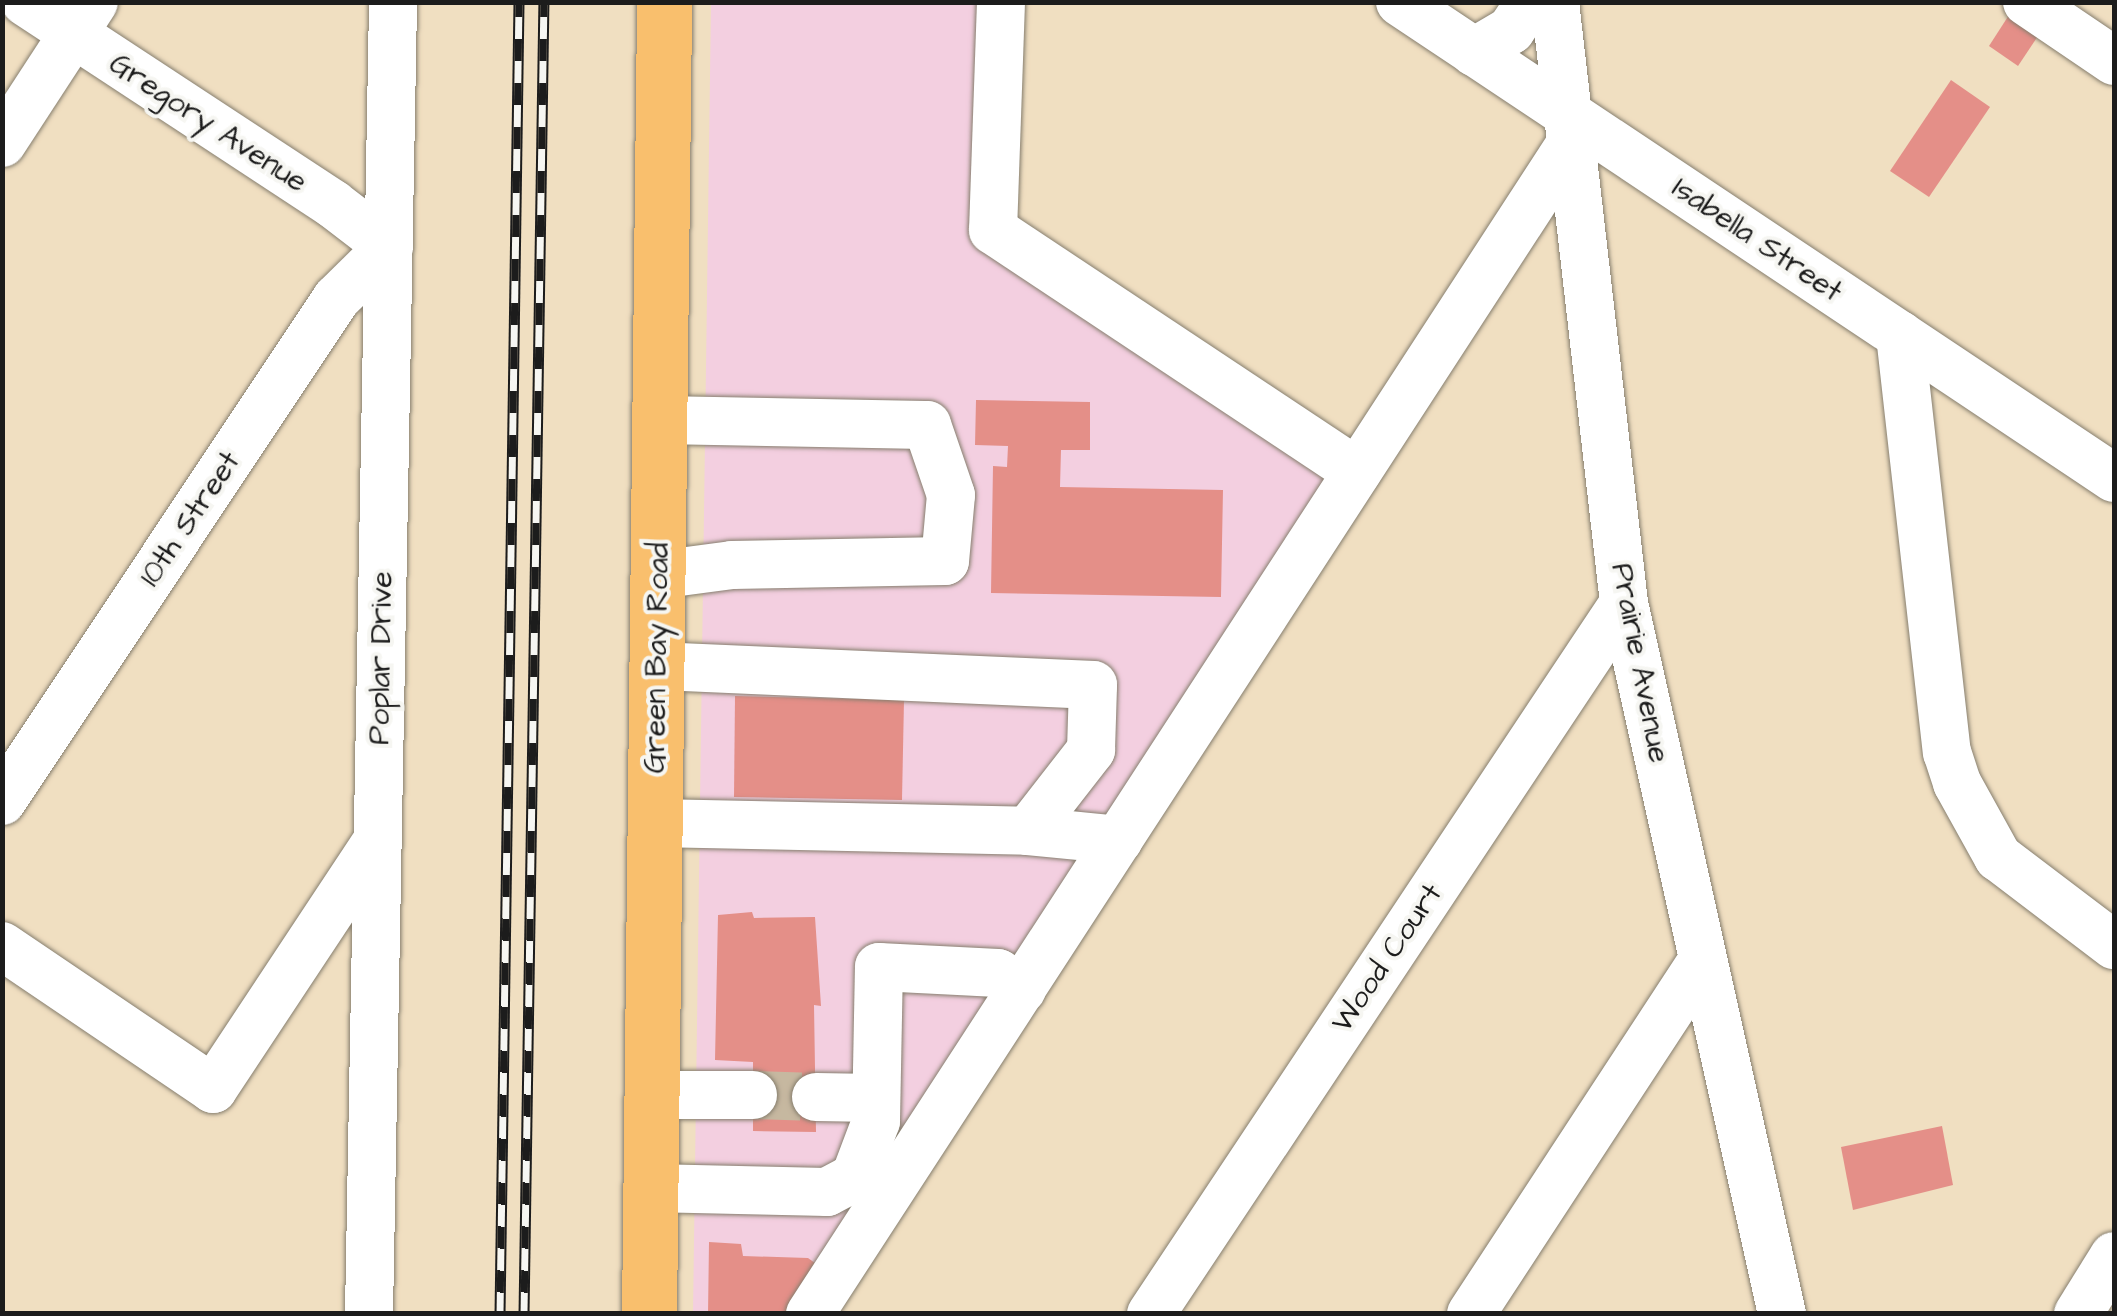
<!DOCTYPE html>
<html>
<head>
<meta charset="utf-8">
<style>
	body { margin:0 }
	#map { position:relative; width:2117px; height:1316px; overflow:hidden; background:#f0dfc1; font-family:"Architects Daughter",sans-serif }
	div>[style] { position:absolute }
	.built>* { inset:0; background:#f3cfe0 }
	.building>* { inset:0; background:#e48f88 }
	.minor-tunnel>* { height:48px; margin-top:-24px; transform-origin:0; background:repeating-linear-gradient(90deg,#c6b8a0 0 48px,transparent 0 72px) }
	.roads { filter:drop-shadow(0 0 2px #867e6e) drop-shadow(0 0 2px #867e6e) }
	.minor>* { height:48px; margin:-24px; padding:0 24px; transform-origin:24px; border-radius:24px; background:#fff }
	.major>* { height:55px; margin:-27.5px; padding:0 27.5px; transform-origin:27.5px; border-radius:27.5px; background:#f9bf6d }
	.rail>* { height:11px; margin-top:-5.5px; transform-origin:0; background:repeating-linear-gradient(90deg,#f6f6f2 0 22px,#1c1c1c 0 44px); box-sizing:border-box; border-block:2px solid #1c1c1c }
	span { translate:-50% -50%; white-space:nowrap; text-align:center; line-height:1.15; -webkit-text-stroke:8px #f6f6f2; paint-order:stroke }
	.street-label { font-size:30px; color:#1c1c1c }
	.frame { position:absolute; inset:0; border:5px solid #1c1c1c; pointer-events:none }
</style>
</head>
<body>
<div id="map">
	<div class="built">
		<i style="clip-path:polygon(711px 3px,986px 3px,985px 239px,1337px 478px,787px 1313px,693px 1314px)"></i>
	</div>
	<div class="building">
		<i style="clip-path:polygon(2009px 15px,2038px 36px,2018px 66px,1989px 46px)"></i>
		<i style="clip-path:polygon(1951px 80px,1990px 107px,1929px 197px,1890px 171px)"></i>
		<i style="clip-path:polygon(976px 400px,1090px 402px,1090px 450px,1061px 450px,1060px 487px,1223px 490px,1221px 597px,991px 593px,993px 466px,1007px 467px,1008px 446px,975px 445px)"></i>
		<i style="clip-path:polygon(735px 696px,904px 700px,902px 800px,734px 797px)"></i>
		<i style="clip-path:polygon(752px 912px,754px 918px,815px 917px,821px 1006px,814px 1005px,816px 1132px,753px 1131px,753px 1062px,715px 1060px,718px 915px)"></i>
		<i style="clip-path:polygon(1942px 1126px,1953px 1185px,1853px 1210px,1841px 1147px)"></i>
		<i style="clip-path:polygon(709px 1242px,741px 1244px,743px 1256px,808px 1258px,819px 1266px,787px 1314px,708px 1314px)"></i>
	</div>
	<div class="minor-tunnel">
		<i style="left:753px;top:1095px;width:63px;rotate:1.8deg"></i>
	</div>
	<div class="roads">
		<div class="minor">
			<i style="left:1001px;top:2px;width:228px;rotate:92deg"></i>
			<i style="left:993px;top:230px;width:437px;rotate:33.6deg"></i>
			<i style="left:1400px;top:2px;width:858px;rotate:33.69deg"></i>
			<i style="left:1555px;top:2px;width:605px;rotate:83.45deg"></i>
			<i style="left:1624px;top:603px;width:728px;rotate:77.47deg"></i>
			<i style="left:2027px;top:2px;width:105px;rotate:34.1deg"></i>
			<i style="left:1474px;top:52px;width:43px;rotate:-30.7deg"></i>
			<i style="left:1511px;top:30px;width:34px;rotate:-56deg"></i>
			<i style="left:2px;top:143px;width:168px;rotate:-56.9deg"></i>
			<i style="left:1900px;top:335px;width:420px;rotate:83.6deg"></i>
			<i style="left:1947px;top:752px;width:33px;rotate:72deg"></i>
			<i style="left:1957px;top:783px;width:85px;rotate:61deg"></i>
			<i style="left:1998px;top:857px;width:146px;rotate:37.2deg"></i>
			<i style="left:657px;top:575px;width:76px;rotate:-7.6deg"></i>
			<i style="left:732px;top:565px;width:213px;rotate:-1.1deg"></i>
			<i style="left:945px;top:561px;width:66px;rotate:-84.8deg"></i>
			<i style="left:951px;top:495px;width:74px;rotate:-108.9deg"></i>
			<i style="left:927px;top:425px;width:268px;rotate:-178.9deg"></i>
			<i style="left:2px;top:801px;width:603px;rotate:-56.36deg"></i>
			<i style="left:336px;top:299px;width:74px;rotate:-44.5deg"></i>
			<i style="left:389px;top:247px;width:71px;rotate:-142.5deg"></i>
			<i style="left:333px;top:204px;width:368px;rotate:-146.7deg"></i>
			<i style="left:655px;top:823px;width:373px;rotate:1.2deg"></i>
			<i style="left:1028px;top:831px;width:103px;rotate:-52.1deg"></i>
			<i style="left:1091px;top:750px;width:65px;rotate:-88.2deg"></i>
			<i style="left:1093px;top:685px;width:437px;rotate:-177.5deg"></i>
			<i style="left:1028px;top:831px;width:91px;rotate:5.6deg"></i>
			<i style="left:2px;top:946px;width:255px;rotate:34.1deg"></i>
			<i style="left:213px;top:1089px;width:297px;rotate:-56.5deg"></i>
			<i style="left:651px;top:1095px;width:102px"></i>
			<i style="left:816px;top:1097px;width:60px;rotate:1deg"></i>
			<i style="left:650px;top:1188px;width:177px;rotate:1.3deg"></i>
			<i style="left:827px;top:1192px;width:32px;rotate:-28deg"></i>
			<i style="left:855px;top:1177px;width:60px;rotate:-69.4deg"></i>
			<i style="left:876px;top:1121px;width:154px;rotate:-88.9deg"></i>
			<i style="left:879px;top:967px;width:119px;rotate:2.9deg"></i>
			<i style="left:998px;top:973px;width:29px;rotate:34deg"></i>
			<i style="left:369px;top:1314px;width:1312px;rotate:-88.95deg"></i>
			<i style="left:810px;top:1314px;width:1393px;rotate:-56.98deg"></i>
			<i style="left:1151px;top:1314px;width:854px;rotate:-56.37deg"></i>
			<i style="left:1471px;top:1314px;width:420px;rotate:-56.8deg"></i>
			<i style="left:2078px;top:1314px;width:68px;rotate:-58.2deg"></i>
		</div>
		<div class="major">
			<i style="left:649px;top:1314px;width:1312px;rotate:-89.34deg"></i>
		</div>
	</div>
	<div class="rail">
		<i style="left:500px;top:1314px;width:1312px;rotate:-89.17deg"></i>
		<i style="left:524px;top:1314px;width:1312px;rotate:-89.13deg"></i>
	</div>
	<div class="street-label">
		<span style="left:208px;top:123px;rotate:33deg">Gregory Avenue</span>
		<span style="left:1757px;top:240px;rotate:34deg">Isabella Street</span>
		<span style="left:190px;top:519px;rotate:-56deg">10th Street</span>
		<span style="left:381px;top:658px;rotate:-89deg">Poplar Drive</span>
		<span style="left:657px;top:658px;rotate:-89deg">Green Bay Road</span>
		<span style="left:1640px;top:663px;rotate:79deg">Prairie Avenue</span>
		<span style="left:1387px;top:958px;rotate:-56deg">Wood Court</span>
	</div>
	<div class="frame"></div>
</div>
</body>
</html>
